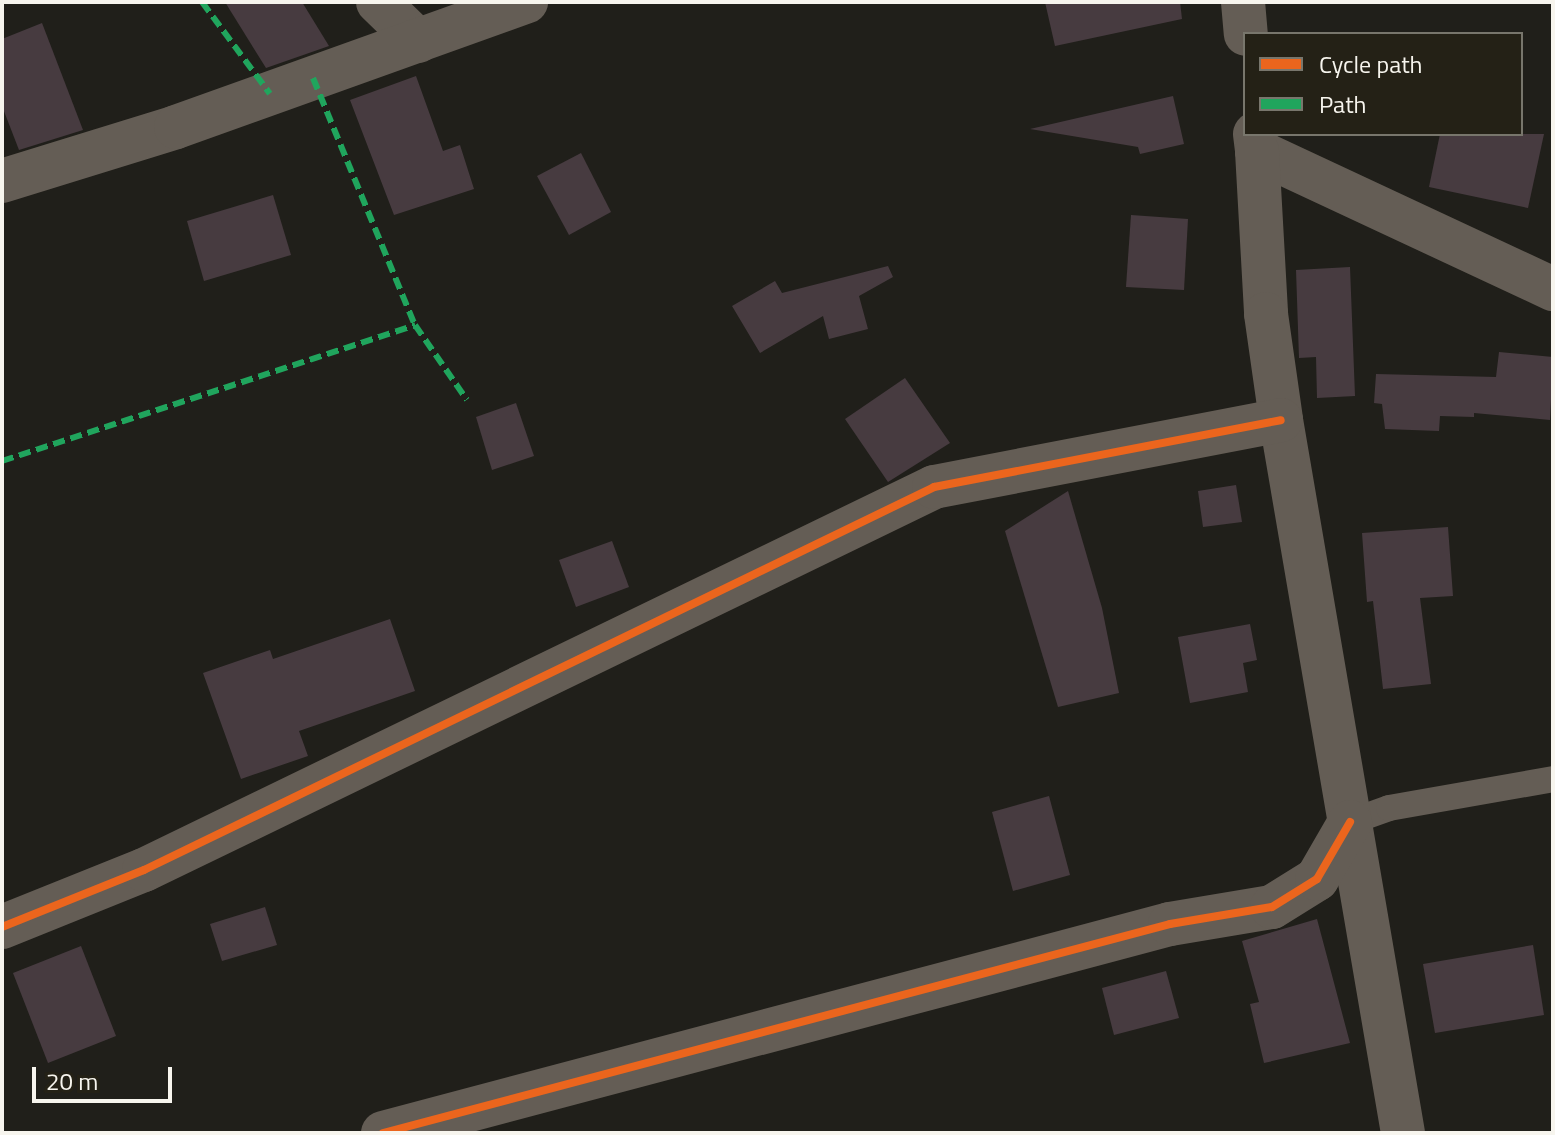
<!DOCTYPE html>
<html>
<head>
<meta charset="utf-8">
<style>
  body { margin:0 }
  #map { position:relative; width:1555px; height:1135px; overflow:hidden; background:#201f1a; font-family:"Titillium Web",sans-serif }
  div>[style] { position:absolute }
  .building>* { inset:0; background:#473b40 }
  .lane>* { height:26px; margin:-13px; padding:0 13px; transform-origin:13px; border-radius:13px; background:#645d55 }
  .street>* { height:44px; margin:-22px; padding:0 22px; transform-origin:22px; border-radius:22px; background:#645d55 }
  .quiet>* { height:6px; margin-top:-3px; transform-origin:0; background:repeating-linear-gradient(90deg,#20a55d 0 12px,transparent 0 18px) }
  .cycleway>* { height:8px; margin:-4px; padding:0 4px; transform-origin:4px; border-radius:4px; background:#eb651d }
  span { translate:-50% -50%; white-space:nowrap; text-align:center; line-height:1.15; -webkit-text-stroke:8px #242116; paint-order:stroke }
  .frame { position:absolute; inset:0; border:4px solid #f7f5ee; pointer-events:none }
  .legend { position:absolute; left:1243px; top:32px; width:280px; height:104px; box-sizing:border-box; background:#242116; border:2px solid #78766c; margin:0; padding:10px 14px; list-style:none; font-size:24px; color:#f7f5ee }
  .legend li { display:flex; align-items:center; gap:16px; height:40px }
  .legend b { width:40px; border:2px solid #78766c }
  .scale { position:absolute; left:32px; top:1067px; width:140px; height:36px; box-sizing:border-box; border:4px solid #f7f5ee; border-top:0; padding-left:10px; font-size:24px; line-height:28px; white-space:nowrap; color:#f7f5ee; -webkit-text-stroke:6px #242116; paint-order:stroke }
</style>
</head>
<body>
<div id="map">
  <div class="building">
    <div style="clip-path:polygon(225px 2px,302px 2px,329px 46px,266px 68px)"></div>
    <div style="clip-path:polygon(1045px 2px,1180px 2px,1182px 19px,1055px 46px)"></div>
    <div style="clip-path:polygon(42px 23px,83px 130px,19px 150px,2px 106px,2px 39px)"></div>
    <div style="clip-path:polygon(416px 76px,443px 151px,460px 145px,474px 189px,394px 215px,350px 100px)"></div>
    <div style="clip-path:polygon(1173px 96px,1184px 144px,1140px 154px,1138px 147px,1030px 129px)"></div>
    <div style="clip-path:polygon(1440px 134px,1544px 134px,1528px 208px,1429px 187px)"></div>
    <div style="clip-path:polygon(581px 153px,611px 212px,569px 235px,537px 176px)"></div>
    <div style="clip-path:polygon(273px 195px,291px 255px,204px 281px,187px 221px)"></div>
    <div style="clip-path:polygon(1131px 215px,1188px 219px,1184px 290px,1126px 287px)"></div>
    <div style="clip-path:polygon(888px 266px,893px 277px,859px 296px,868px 329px,829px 339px,823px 316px,760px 353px,732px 306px,775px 281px,782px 293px)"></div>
    <div style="clip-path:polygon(1350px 267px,1355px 396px,1317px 398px,1316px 357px,1299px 358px,1296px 270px)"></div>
    <div style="clip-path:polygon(1499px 352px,1553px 357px,1550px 420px,1474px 413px,1474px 417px,1440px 416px,1439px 431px,1385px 429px,1382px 404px,1374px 403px,1376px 374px,1496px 377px)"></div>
    <div style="clip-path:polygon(905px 378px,950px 443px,888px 482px,845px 419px)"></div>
    <div style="clip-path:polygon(516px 403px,534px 456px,492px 470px,476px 417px)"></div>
    <div style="clip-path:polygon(1236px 485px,1242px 522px,1203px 527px,1198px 491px)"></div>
    <div style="clip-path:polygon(1068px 491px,1102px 608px,1119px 693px,1058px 707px,1005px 531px)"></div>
    <div style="clip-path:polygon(1448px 527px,1453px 596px,1420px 598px,1431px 684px,1383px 689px,1373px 601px,1367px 602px,1362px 533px)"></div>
    <div style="clip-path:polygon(612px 541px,629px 587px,576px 607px,559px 560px)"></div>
    <div style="clip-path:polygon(390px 619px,415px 691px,299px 731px,308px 756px,241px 779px,203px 673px,270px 650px,273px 659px)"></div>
    <div style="clip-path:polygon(1250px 624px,1257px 660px,1243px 663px,1248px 692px,1190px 703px,1178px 637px)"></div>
    <div style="clip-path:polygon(1049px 796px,1070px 875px,1013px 891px,992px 812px)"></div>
    <div style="clip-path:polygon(265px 907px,277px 945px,222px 961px,210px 924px)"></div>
    <div style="clip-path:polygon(1317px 919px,1350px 1043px,1264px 1063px,1250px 1004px,1259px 1002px,1242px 941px)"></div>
    <div style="clip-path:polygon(1533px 945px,1544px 1015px,1435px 1033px,1423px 964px)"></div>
    <div style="clip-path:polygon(81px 946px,116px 1036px,48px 1063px,13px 973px)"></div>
    <div style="clip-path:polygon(1166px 971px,1179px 1018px,1114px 1035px,1102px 988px)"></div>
  </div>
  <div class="lane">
    <div style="left:1350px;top:822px;width:41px;rotate:-19.7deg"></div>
    <div style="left:1389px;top:808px;width:167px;rotate:-10deg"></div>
  </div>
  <div class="street">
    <div style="left:378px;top:2px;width:56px;rotate:44.3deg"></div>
    <div style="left:1243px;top:2px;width:32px;rotate:85deg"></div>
    <div style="left:1255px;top:134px;width:17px;rotate:83deg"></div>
    <div style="left:1257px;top:151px;width:327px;rotate:25deg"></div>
    <div style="left:1257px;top:151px;width:163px;rotate:86.8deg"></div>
    <div style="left:1266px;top:314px;width:107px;rotate:81.9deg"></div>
    <div style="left:1281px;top:420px;width:723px;rotate:80.29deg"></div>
    <div style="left:2px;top:181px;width:182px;rotate:-17.2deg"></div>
    <div style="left:176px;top:127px;width:372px;rotate:-19.7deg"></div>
    <div style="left:2px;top:927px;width:153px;rotate:-21.9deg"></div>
    <div style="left:144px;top:870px;width:878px;rotate:-25.86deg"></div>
    <div style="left:934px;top:487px;width:353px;rotate:-10.9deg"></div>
    <div style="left:383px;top:1133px;width:814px;rotate:-14.87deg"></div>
    <div style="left:1170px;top:924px;width:103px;rotate:-9.5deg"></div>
    <div style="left:1272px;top:907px;width:53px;rotate:-31.9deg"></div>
    <div style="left:1317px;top:879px;width:66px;rotate:-59.9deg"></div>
  </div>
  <div class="quiet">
    <div style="left:202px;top:2px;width:114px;rotate:53.5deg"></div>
    <div style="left:313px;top:78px;width:267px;rotate:67.6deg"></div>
    <div style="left:415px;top:325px;width:91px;rotate:55.3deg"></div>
    <div style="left:2px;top:461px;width:435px;rotate:-18.2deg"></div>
  </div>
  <div class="cycleway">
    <div style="left:2px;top:927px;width:153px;rotate:-21.9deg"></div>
    <div style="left:144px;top:870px;width:878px;rotate:-25.86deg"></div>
    <div style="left:934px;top:487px;width:353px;rotate:-10.9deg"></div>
    <div style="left:383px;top:1133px;width:814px;rotate:-14.87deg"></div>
    <div style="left:1170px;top:924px;width:103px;rotate:-9.5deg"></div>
    <div style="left:1272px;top:907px;width:53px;rotate:-31.9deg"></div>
    <div style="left:1317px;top:879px;width:66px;rotate:-59.9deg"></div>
  </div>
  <div class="frame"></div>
  <ul class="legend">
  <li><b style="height:10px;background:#eb651d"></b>Cycle path</li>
  <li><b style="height:10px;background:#20a55d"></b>Path</li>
  </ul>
  <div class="scale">20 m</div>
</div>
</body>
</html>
